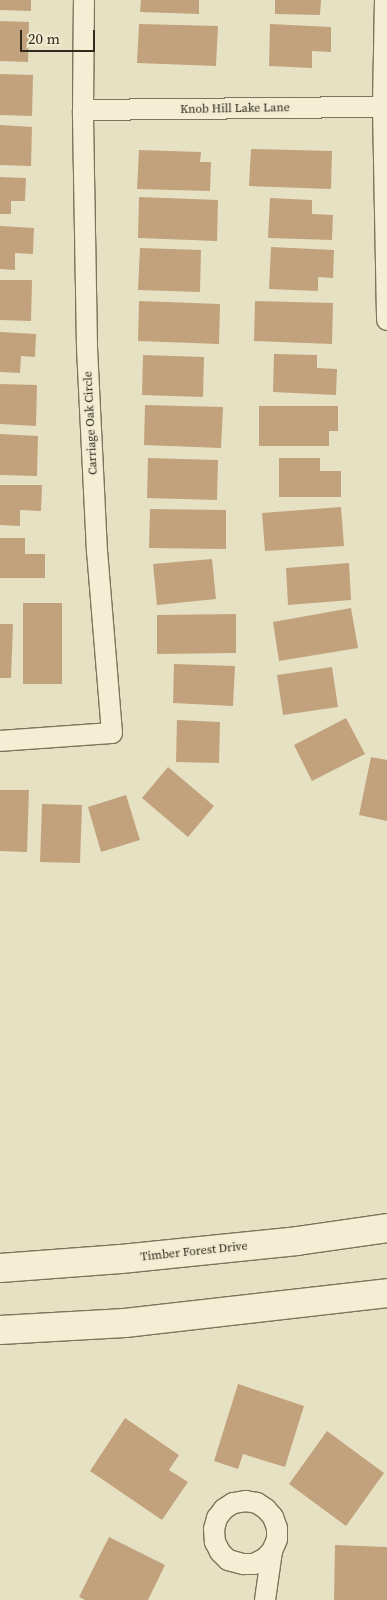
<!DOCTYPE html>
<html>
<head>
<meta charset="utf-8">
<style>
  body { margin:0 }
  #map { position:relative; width:387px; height:1600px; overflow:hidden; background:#e7e1c3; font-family:"Source Serif 4",serif }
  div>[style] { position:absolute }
  .building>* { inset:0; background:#c1a27d }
  .roads { filter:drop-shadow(1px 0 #7f735c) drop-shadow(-1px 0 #7f735c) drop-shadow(0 1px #7f735c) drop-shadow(0 -1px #7f735c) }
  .minor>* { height:20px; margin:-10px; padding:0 10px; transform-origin:10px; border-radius:10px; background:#f3eed4 }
  .secondary>* { height:28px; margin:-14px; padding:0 14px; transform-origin:14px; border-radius:14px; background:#f3eed4 }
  span { translate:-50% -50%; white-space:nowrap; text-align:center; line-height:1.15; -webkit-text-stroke:4px #f0ebd1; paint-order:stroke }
  .street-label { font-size:12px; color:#312a1e }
  .scale { position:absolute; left:20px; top:30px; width:75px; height:22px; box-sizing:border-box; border:2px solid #312a1e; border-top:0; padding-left:6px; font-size:15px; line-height:18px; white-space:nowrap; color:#312a1e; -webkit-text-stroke:4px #f0ebd1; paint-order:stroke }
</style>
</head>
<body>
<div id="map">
  <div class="building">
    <div style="clip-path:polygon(0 0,31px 0,31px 11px,0 10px)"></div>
    <div style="clip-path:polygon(141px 0,199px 0,199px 14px,140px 12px)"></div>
    <div style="clip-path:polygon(275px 0,321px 0,320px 15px,275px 14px)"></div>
    <div style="clip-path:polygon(0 21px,29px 22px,28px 62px,0 61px)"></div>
    <div style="clip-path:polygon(139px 24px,218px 26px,216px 66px,137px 63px)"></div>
    <div style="clip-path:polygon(270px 24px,331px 27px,331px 52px,312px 51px,312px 68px,269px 66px)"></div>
    <div style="clip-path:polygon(0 74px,33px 75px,32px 116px,0 115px)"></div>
    <div style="clip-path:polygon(0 125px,32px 127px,31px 166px,0 165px)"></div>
    <div style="clip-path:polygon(251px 149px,332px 151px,331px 189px,249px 186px)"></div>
    <div style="clip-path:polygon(139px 150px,201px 152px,200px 162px,211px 162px,210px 191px,137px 189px)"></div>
    <div style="clip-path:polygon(0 177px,26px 178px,25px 201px,11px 201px,11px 214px,0 214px)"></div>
    <div style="clip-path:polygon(139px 197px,218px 200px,217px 241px,138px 238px)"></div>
    <div style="clip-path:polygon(270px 198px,312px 200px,312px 214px,333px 215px,332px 240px,268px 238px)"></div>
    <div style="clip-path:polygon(0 226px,34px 228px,33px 254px,15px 253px,15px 270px,0 269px)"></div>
    <div style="clip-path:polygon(271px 247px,334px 250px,333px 278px,318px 277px,318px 291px,269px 289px)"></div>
    <div style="clip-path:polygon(140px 248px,201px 250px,200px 292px,138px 290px)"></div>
    <div style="clip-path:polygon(0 280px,32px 280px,31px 321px,0 320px)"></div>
    <div style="clip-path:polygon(139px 301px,220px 304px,219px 344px,138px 341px)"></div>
    <div style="clip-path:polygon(255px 301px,333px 303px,332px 344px,254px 341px)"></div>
    <div style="clip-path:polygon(0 332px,36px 334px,35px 357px,21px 356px,20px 373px,0 372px)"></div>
    <div style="clip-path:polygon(274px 354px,317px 355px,317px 368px,337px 369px,336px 395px,273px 392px)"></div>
    <div style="clip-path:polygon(143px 355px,204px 357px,203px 397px,142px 395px)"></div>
    <div style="clip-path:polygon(0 384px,37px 385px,36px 426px,0 424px)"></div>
    <div style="clip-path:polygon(145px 405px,223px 407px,221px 448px,144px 445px)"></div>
    <div style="clip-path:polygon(259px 406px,338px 406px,338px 431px,329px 431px,329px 446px,259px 446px)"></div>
    <div style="clip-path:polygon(0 434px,38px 436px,37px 476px,0 475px)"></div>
    <div style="clip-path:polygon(148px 458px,218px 460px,217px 500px,147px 498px)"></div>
    <div style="clip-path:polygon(279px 458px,320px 458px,320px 471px,341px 471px,341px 497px,279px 497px)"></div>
    <div style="clip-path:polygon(0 485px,42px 485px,41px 511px,20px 510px,20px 526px,0 525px)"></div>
    <div style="clip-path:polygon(341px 507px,344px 546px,265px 551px,262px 513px)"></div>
    <div style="clip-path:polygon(150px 509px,226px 510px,226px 549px,149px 548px)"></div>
    <div style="clip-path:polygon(0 538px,25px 538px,25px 554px,45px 554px,45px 578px,0 578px)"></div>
    <div style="clip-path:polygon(212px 559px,216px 599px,157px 605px,153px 564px)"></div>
    <div style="clip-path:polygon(349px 563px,351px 600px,288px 605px,286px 568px)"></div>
    <div style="clip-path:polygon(23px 603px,62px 603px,62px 684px,23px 684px)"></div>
    <div style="clip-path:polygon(351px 608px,358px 648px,279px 661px,273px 622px)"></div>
    <div style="clip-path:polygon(236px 614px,236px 653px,157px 654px,157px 615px)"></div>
    <div style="clip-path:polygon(0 624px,13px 624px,11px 678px,0 678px)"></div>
    <div style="clip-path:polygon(174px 664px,235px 666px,233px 706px,173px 703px)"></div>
    <div style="clip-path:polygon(332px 667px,338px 707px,283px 715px,277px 675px)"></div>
    <div style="clip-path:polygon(346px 718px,365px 754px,312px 781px,294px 745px)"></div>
    <div style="clip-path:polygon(177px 720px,220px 722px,219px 763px,176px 762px)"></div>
    <div style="clip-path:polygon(371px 757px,387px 760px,387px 821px,359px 815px)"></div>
    <div style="clip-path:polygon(168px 767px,214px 806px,188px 837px,142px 798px)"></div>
    <div style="clip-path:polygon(0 790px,29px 790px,27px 852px,0 851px)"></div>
    <div style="clip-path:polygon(126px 795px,140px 840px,101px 852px,88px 807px)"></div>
    <div style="clip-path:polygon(42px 804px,82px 805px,80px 863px,40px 862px)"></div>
    <div style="clip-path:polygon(238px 1384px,304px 1406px,285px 1467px,243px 1454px,238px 1469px,214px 1461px)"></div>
    <div style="clip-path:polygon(125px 1418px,179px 1455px,169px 1470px,188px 1482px,162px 1520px,90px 1471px)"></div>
    <div style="clip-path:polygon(327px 1431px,384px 1473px,346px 1526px,289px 1484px)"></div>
    <div style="clip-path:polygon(109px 1537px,165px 1565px,148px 1600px,85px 1600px,79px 1597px)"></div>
    <div style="clip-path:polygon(335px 1545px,387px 1547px,387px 1600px,334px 1600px)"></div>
  </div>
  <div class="roads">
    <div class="minor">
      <div style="left:385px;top:0;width:107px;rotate:91.1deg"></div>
      <div style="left:383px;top:107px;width:213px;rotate:88.9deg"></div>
      <div style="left:83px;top:110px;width:304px;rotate:-0.6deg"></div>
      <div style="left:0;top:741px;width:112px;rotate:-4.1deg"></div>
      <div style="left:112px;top:733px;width:182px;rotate:-94.7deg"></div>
      <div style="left:97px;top:552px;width:206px;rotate:-92.8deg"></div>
      <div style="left:87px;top:346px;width:236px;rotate:-91deg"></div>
      <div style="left:83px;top:110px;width:110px;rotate:-89.5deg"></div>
      <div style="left:265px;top:1600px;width:49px;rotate:-81.9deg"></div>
      <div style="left:272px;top:1551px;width:13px;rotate:-67deg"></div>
      <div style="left:277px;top:1539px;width:11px;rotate:-90deg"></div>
      <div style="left:277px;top:1528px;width:12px;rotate:-110deg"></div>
      <div style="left:273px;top:1517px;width:11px;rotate:-131deg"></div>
      <div style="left:266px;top:1509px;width:11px;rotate:-146deg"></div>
      <div style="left:257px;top:1503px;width:11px;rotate:-170deg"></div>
      <div style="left:246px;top:1501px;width:13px;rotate:171deg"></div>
      <div style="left:233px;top:1503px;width:11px;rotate:146deg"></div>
      <div style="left:224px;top:1509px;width:11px;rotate:128deg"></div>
      <div style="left:217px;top:1518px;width:11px;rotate:105deg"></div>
      <div style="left:214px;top:1529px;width:13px;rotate:86deg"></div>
      <div style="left:215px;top:1542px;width:11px;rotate:63deg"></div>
      <div style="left:220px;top:1552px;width:11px;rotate:45deg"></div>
      <div style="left:228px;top:1560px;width:16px;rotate:15deg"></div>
      <div style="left:243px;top:1564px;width:11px"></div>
      <div style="left:254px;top:1564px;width:11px;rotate:-27deg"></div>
      <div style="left:264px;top:1559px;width:11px;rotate:-45deg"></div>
    </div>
    <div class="secondary">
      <div style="left:0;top:1268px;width:121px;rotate:-4.3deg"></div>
      <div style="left:121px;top:1259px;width:177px;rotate:-5.8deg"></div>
      <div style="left:297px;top:1241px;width:91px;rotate:-8.2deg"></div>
      <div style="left:0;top:1330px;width:125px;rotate:-3.2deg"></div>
      <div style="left:125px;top:1323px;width:264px;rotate:-6.5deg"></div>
    </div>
  </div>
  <div class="street-label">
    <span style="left:235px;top:109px;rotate:-1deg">Knob Hill Lake Lane</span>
    <span style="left:91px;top:423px;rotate:-93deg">Carriage Oak Circle</span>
    <span style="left:194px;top:1252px;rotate:-6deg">Timber Forest Drive</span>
  </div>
  <div class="scale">20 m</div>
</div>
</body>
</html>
